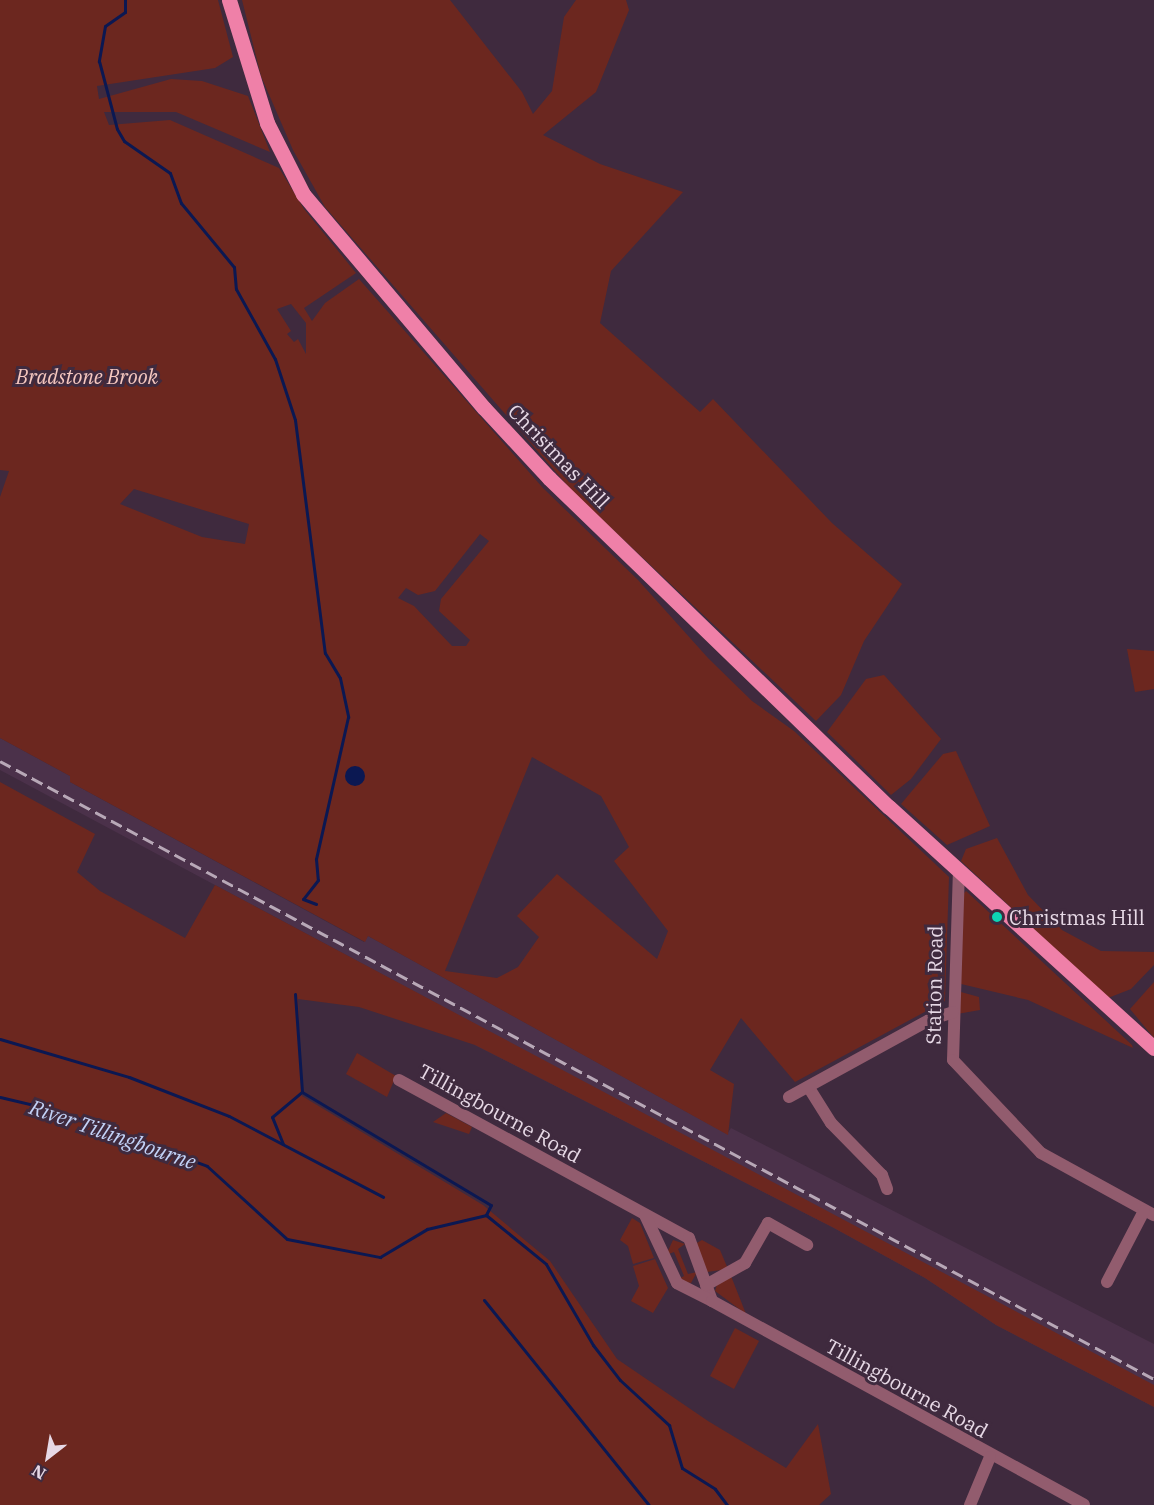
<!DOCTYPE html>
<html>
<head>
<meta charset="utf-8">
<style>
  body { margin:0 }
  #map { position:relative; width:1154px; height:1505px; overflow:hidden; background:#3f2a3e; font-family:"IBM Plex Serif",serif }
  div>[style] { position:absolute }
  .built>* { inset:0; background:#4b314a }
  .green>* { inset:0; background:#6c271f }
  .water>* { inset:0; background:#0b1852 }
  .round { border-radius:50% }
  .stream>* { height:3px; margin:-1.5px; padding:0 1.5px; transform-origin:1.5px; border-radius:1.5px; background:#0b1852 }
  .street>* { height:12px; margin:-6px; padding:0 6px; transform-origin:6px; border-radius:6px; background:#925c6e }
  .primary>* { height:15px; margin:-7.5px; padding:0 7.5px; transform-origin:7.5px; border-radius:7.5px; background:#ef80a8 }
  .rail>* { height:3px; margin-top:-1.5px; transform-origin:0; background:repeating-linear-gradient(90deg,#b8a8b7 0 12px,transparent 0 18px) }
  .dots>* { width:16px; height:16px; translate:-50% -50%; box-sizing:border-box; border:3px solid #3f2a3e; border-radius:50% }
  span { translate:-50% -50%; white-space:nowrap; text-align:center; line-height:1.15; -webkit-text-stroke:6px #3f2a3e; paint-order:stroke }
  .park-label { font-size:20px; color:#f6c8c0; font-style:italic }
  .street-label { font-size:20px; color:#e7d9e6 }
  .poi-label { font-size:20px; color:#e7d9e6 }
  .left { translate:0 -50%; text-align:left }
  .water-label { font-size:21px; color:#c3d2f7; font-style:italic }
  .north { position:absolute; left:18px; top:1427px; width:60px; height:60px; -webkit-text-stroke:4px #3f2a3e; paint-order:stroke; rotate:211deg; font-size:16px; font-weight:700; line-height:24px; text-align:center; color:#e7d9e6 }
  .north::after { content:''; display:block; margin:auto; width:21px; height:27px; background:#e7d9e6; clip-path:polygon(50% 0,100% 100%,50% 72%,0 100%) }
</style>
</head>
<body>
<div id="map">
  <div class="built">
    <div style="clip-path:polygon(0 738px,70px 776px,70px 782px,364px 942px,368px 936px,727px 1134px,731px 1128px,1154px 1344px,1154px 1407px,996px 1325px,925px 1278px,834px 1228px,475px 1045px,473px 1023px,0 770px)"></div>
  </div>
  <div class="green">
    <div style="clip-path:polygon(evenodd,0 0,218px 0,233px 57px,215px 68px,97px 86px,99px 99px,171px 79px,202px 81px,248px 96px,270px 152px,176px 112px,104px 112px,109px 125px,170px 120px,279px 168px,304px 209px,356px 273px,304px 308px,312px 321px,325px 303px,359px 279px,543px 488px,638px 580px,708px 658px,752px 701px,794px 731px,949px 877px,945px 1001px,795px 1082px,741px 1018px,710px 1070px,734px 1084px,728px 1135px,368px 936px,365px 942px,70px 782px,70px 776px,0 738px,0 497px,9px 471px,0 470px,0 0,291px 304px,306px 323px,306px 354px,298px 339px,294px 342px,287px 334px,291px 331px,277px 309px,291px 304px,0 0,134px 489px,249px 524px,245px 544px,202px 537px,120px 504px,134px 489px,0 0,480px 534px,489px 541px,441px 599px,439px 611px,470px 640px,466px 646px,452px 646px,414px 606px,398px 598px,406px 588px,418px 595px,435px 591px,480px 534px,0 0,532px 757px,601px 796px,629px 847px,614px 861px,668px 931px,657px 959px,557px 874px,517px 916px,539px 937px,518px 967px,497px 978px,445px 971px,532px 757px)"></div>
    <div style="clip-path:polygon(242px 0,450px 0,522px 92px,533px 114px,552px 91px,564px 17px,576px 0,626px 0,629px 10px,596px 92px,543px 135px,600px 164px,683px 192px,611px 271px,600px 323px,700px 412px,713px 399px,832px 523px,902px 584px,864px 641px,841px 695px,816px 721px,574px 493px,325px 207px,293px 150px,261px 76px)"></div>
    <div style="clip-path:polygon(1127px 649px,1154px 651px,1154px 689px,1135px 692px)"></div>
    <div style="clip-path:polygon(884px 675px,941px 739px,911px 779px,891px 795px,827px 732px,866px 679px)"></div>
    <div style="clip-path:polygon(956px 751px,990px 826px,947px 845px,901px 804px,943px 754px)"></div>
    <div style="clip-path:polygon(0 782px,95px 834px,77px 872px,100px 891px,185px 938px,215px 885px,1154px 1385px,1154px 1407px,996px 1325px,925px 1278px,834px 1228px,475px 1045px,359px 1007px,298px 999px,302px 1096px,483px 1205px,550px 1261px,617px 1359px,708px 1421px,786px 1468px,818px 1424px,831px 1494px,819px 1505px,0 1505px)"></div>
    <div style="clip-path:polygon(997px 838px,1028px 895px,1062px 930px,1101px 951px,1154px 952px,1154px 965px,1131px 989px,1108px 998px,961px 861px,966px 849px)"></div>
    <div style="clip-path:polygon(966px 891px,1132px 1045px,1133px 1048px,1028px 1000px,961px 984px,960px 897px)"></div>
    <div style="clip-path:polygon(1154px 982px,1154px 1038px,1130px 1009px)"></div>
    <div style="clip-path:polygon(961px 992px,979px 997px,980px 1010px,957px 1014px)"></div>
    <div style="clip-path:polygon(357px 1053px,396px 1076px,387px 1097px,346px 1074px)"></div>
    <div style="clip-path:polygon(446px 1113px,472px 1127px,469px 1134px,433px 1122px)"></div>
    <div style="clip-path:polygon(632px 1218px,640px 1223px,654px 1258px,633px 1264px,628px 1246px,620px 1240px)"></div>
    <div style="clip-path:polygon(673px 1240px,685px 1244px,678px 1249px,688px 1274px,697px 1272px,691px 1283px,677px 1280px,684px 1276px,674px 1252px,666px 1255px)"></div>
    <div style="clip-path:polygon(702px 1240px,720px 1250px,728px 1269px,707px 1272px,695px 1244px)"></div>
    <div style="clip-path:polygon(655px 1259px,668px 1288px,653px 1313px,631px 1301px,639px 1286px,633px 1266px)"></div>
    <div style="clip-path:polygon(731px 1276px,746px 1314px,715px 1291px,718px 1281px)"></div>
    <div style="clip-path:polygon(735px 1328px,759px 1341px,734px 1389px,710px 1376px)"></div>
  </div>
  <div class="water">
    <div class="round" style="left:345px;top:766px;width:20px;height:20px"></div>
  </div>
  <div class="stream">
    <div style="left:125px;top:0;width:12px;rotate:90deg"></div>
    <div style="left:125px;top:12px;width:24px;rotate:145deg"></div>
    <div style="left:105px;top:26px;width:36px;rotate:100deg"></div>
    <div style="left:99px;top:61px;width:70px;rotate:75.2deg"></div>
    <div style="left:117px;top:129px;width:14px;rotate:60deg"></div>
    <div style="left:124px;top:141px;width:56px;rotate:34.8deg"></div>
    <div style="left:170px;top:173px;width:32px;rotate:70deg"></div>
    <div style="left:181px;top:203px;width:83px;rotate:50.4deg"></div>
    <div style="left:234px;top:267px;width:22px;rotate:85deg"></div>
    <div style="left:236px;top:289px;width:80px;rotate:60.9deg"></div>
    <div style="left:275px;top:359px;width:64px;rotate:71.8deg"></div>
    <div style="left:295px;top:420px;width:235px;rotate:82.7deg"></div>
    <div style="left:325px;top:653px;width:29px;rotate:59deg"></div>
    <div style="left:340px;top:678px;width:40px;rotate:78deg"></div>
    <div style="left:348px;top:717px;width:146px;rotate:102.7deg"></div>
    <div style="left:316px;top:859px;width:21px;rotate:85deg"></div>
    <div style="left:318px;top:880px;width:24px;rotate:128deg"></div>
    <div style="left:303px;top:899px;width:14px;rotate:21deg"></div>
    <div style="left:295px;top:994px;width:98px;rotate:85.9deg"></div>
    <div style="left:302px;top:1092px;width:220px;rotate:30.9deg"></div>
    <div style="left:491px;top:1205px;width:11px;rotate:117deg"></div>
    <div style="left:0;top:1039px;width:134px;rotate:16.4deg"></div>
    <div style="left:129px;top:1077px;width:107px;rotate:21.3deg"></div>
    <div style="left:229px;top:1116px;width:174px;rotate:27.7deg"></div>
    <div style="left:0;top:1097px;width:57px;rotate:13.3deg"></div>
    <div style="left:55px;top:1110px;width:162px;rotate:20.2deg"></div>
    <div style="left:207px;top:1166px;width:108px;rotate:42.4deg"></div>
    <div style="left:287px;top:1239px;width:95px;rotate:11deg"></div>
    <div style="left:380px;top:1257px;width:55px;rotate:-30.8deg"></div>
    <div style="left:427px;top:1229px;width:61px;rotate:-13.3deg"></div>
    <div style="left:283px;top:1144px;width:29px;rotate:-112deg"></div>
    <div style="left:272px;top:1117px;width:39px;rotate:-40deg"></div>
    <div style="left:486px;top:1215px;width:77px;rotate:39.2deg"></div>
    <div style="left:546px;top:1264px;width:94px;rotate:59.9deg"></div>
    <div style="left:593px;top:1345px;width:44px;rotate:52.4deg"></div>
    <div style="left:620px;top:1380px;width:67px;rotate:42.6deg"></div>
    <div style="left:669px;top:1425px;width:45px;rotate:73.2deg"></div>
    <div style="left:682px;top:1468px;width:39px;rotate:32deg"></div>
    <div style="left:715px;top:1489px;width:20px;rotate:53deg"></div>
    <div style="left:484px;top:1300px;width:263px;rotate:51.2deg"></div>
  </div>
  <div class="street">
    <div style="left:959px;top:869px;width:191px;rotate:91.8deg"></div>
    <div style="left:953px;top:1060px;width:128px;rotate:46.6deg"></div>
    <div style="left:1041px;top:1153px;width:129px;rotate:28.8deg"></div>
    <div style="left:399px;top:1080px;width:330px;rotate:28.6deg"></div>
    <div style="left:689px;top:1238px;width:67px;rotate:69.9deg"></div>
    <div style="left:712px;top:1301px;width:39px;rotate:-153deg"></div>
    <div style="left:677px;top:1283px;width:75px;rotate:-115.2deg"></div>
    <div style="left:809px;top:1088px;width:41px;rotate:57.8deg"></div>
    <div style="left:831px;top:1123px;width:73px;rotate:45.6deg"></div>
    <div style="left:882px;top:1175px;width:15px;rotate:70deg"></div>
    <div style="left:789px;top:1097px;width:160px;rotate:-28.8deg"></div>
    <div style="left:929px;top:1020px;width:25px;rotate:-18deg"></div>
    <div style="left:1107px;top:1282px;width:80px;rotate:-62.5deg"></div>
    <div style="left:706px;top:1285px;width:45px;rotate:-29.4deg"></div>
    <div style="left:745px;top:1263px;width:46px;rotate:-60.1deg"></div>
    <div style="left:768px;top:1223px;width:45px;rotate:29.4deg"></div>
    <div style="left:712px;top:1301px;width:424px;rotate:28.7deg"></div>
    <div style="left:970px;top:1505px;width:52px;rotate:-67.4deg"></div>
  </div>
  <div class="primary">
    <div style="left:229px;top:0;width:129px;rotate:72.8deg"></div>
    <div style="left:267px;top:123px;width:80px;rotate:63.1deg"></div>
    <div style="left:303px;top:194px;width:280px;rotate:49.8deg"></div>
    <div style="left:484px;top:408px;width:96px;rotate:47.1deg"></div>
    <div style="left:549px;top:478px;width:473px;rotate:44.1deg"></div>
    <div style="left:889px;top:807px;width:358px;rotate:42.3deg"></div>
  </div>
  <div class="rail">
    <div style="left:0;top:761px;width:1309px;rotate:28.17deg"></div>
  </div>
  <div class="dots">
    <div style="left:997px;top:917px;background:#0dd5b5"></div>
  </div>
  <div class="park-label">
    <span style="left:87px;top:376px">Bradstone Brook</span>
  </div>
  <div class="street-label">
    <span style="left:559px;top:456px;rotate:46deg">Christmas Hill</span>
    <span style="left:934px;top:985px;rotate:-89deg">Station Road</span>
    <span style="left:500px;top:1113px;rotate:29deg">Tillingbourne Road</span>
    <span style="left:907px;top:1388px;rotate:29deg">Tillingbourne Road</span>
  </div>
  <div class="poi-label">
    <span class="left" style="left:1009px;top:917px">Christmas Hill</span>
  </div>
  <div class="water-label">
    <span style="left:113px;top:1134px;rotate:19deg">River Tillingbourne</span>
  </div>
  <div class="north">N</div>
</div>
</body>
</html>
